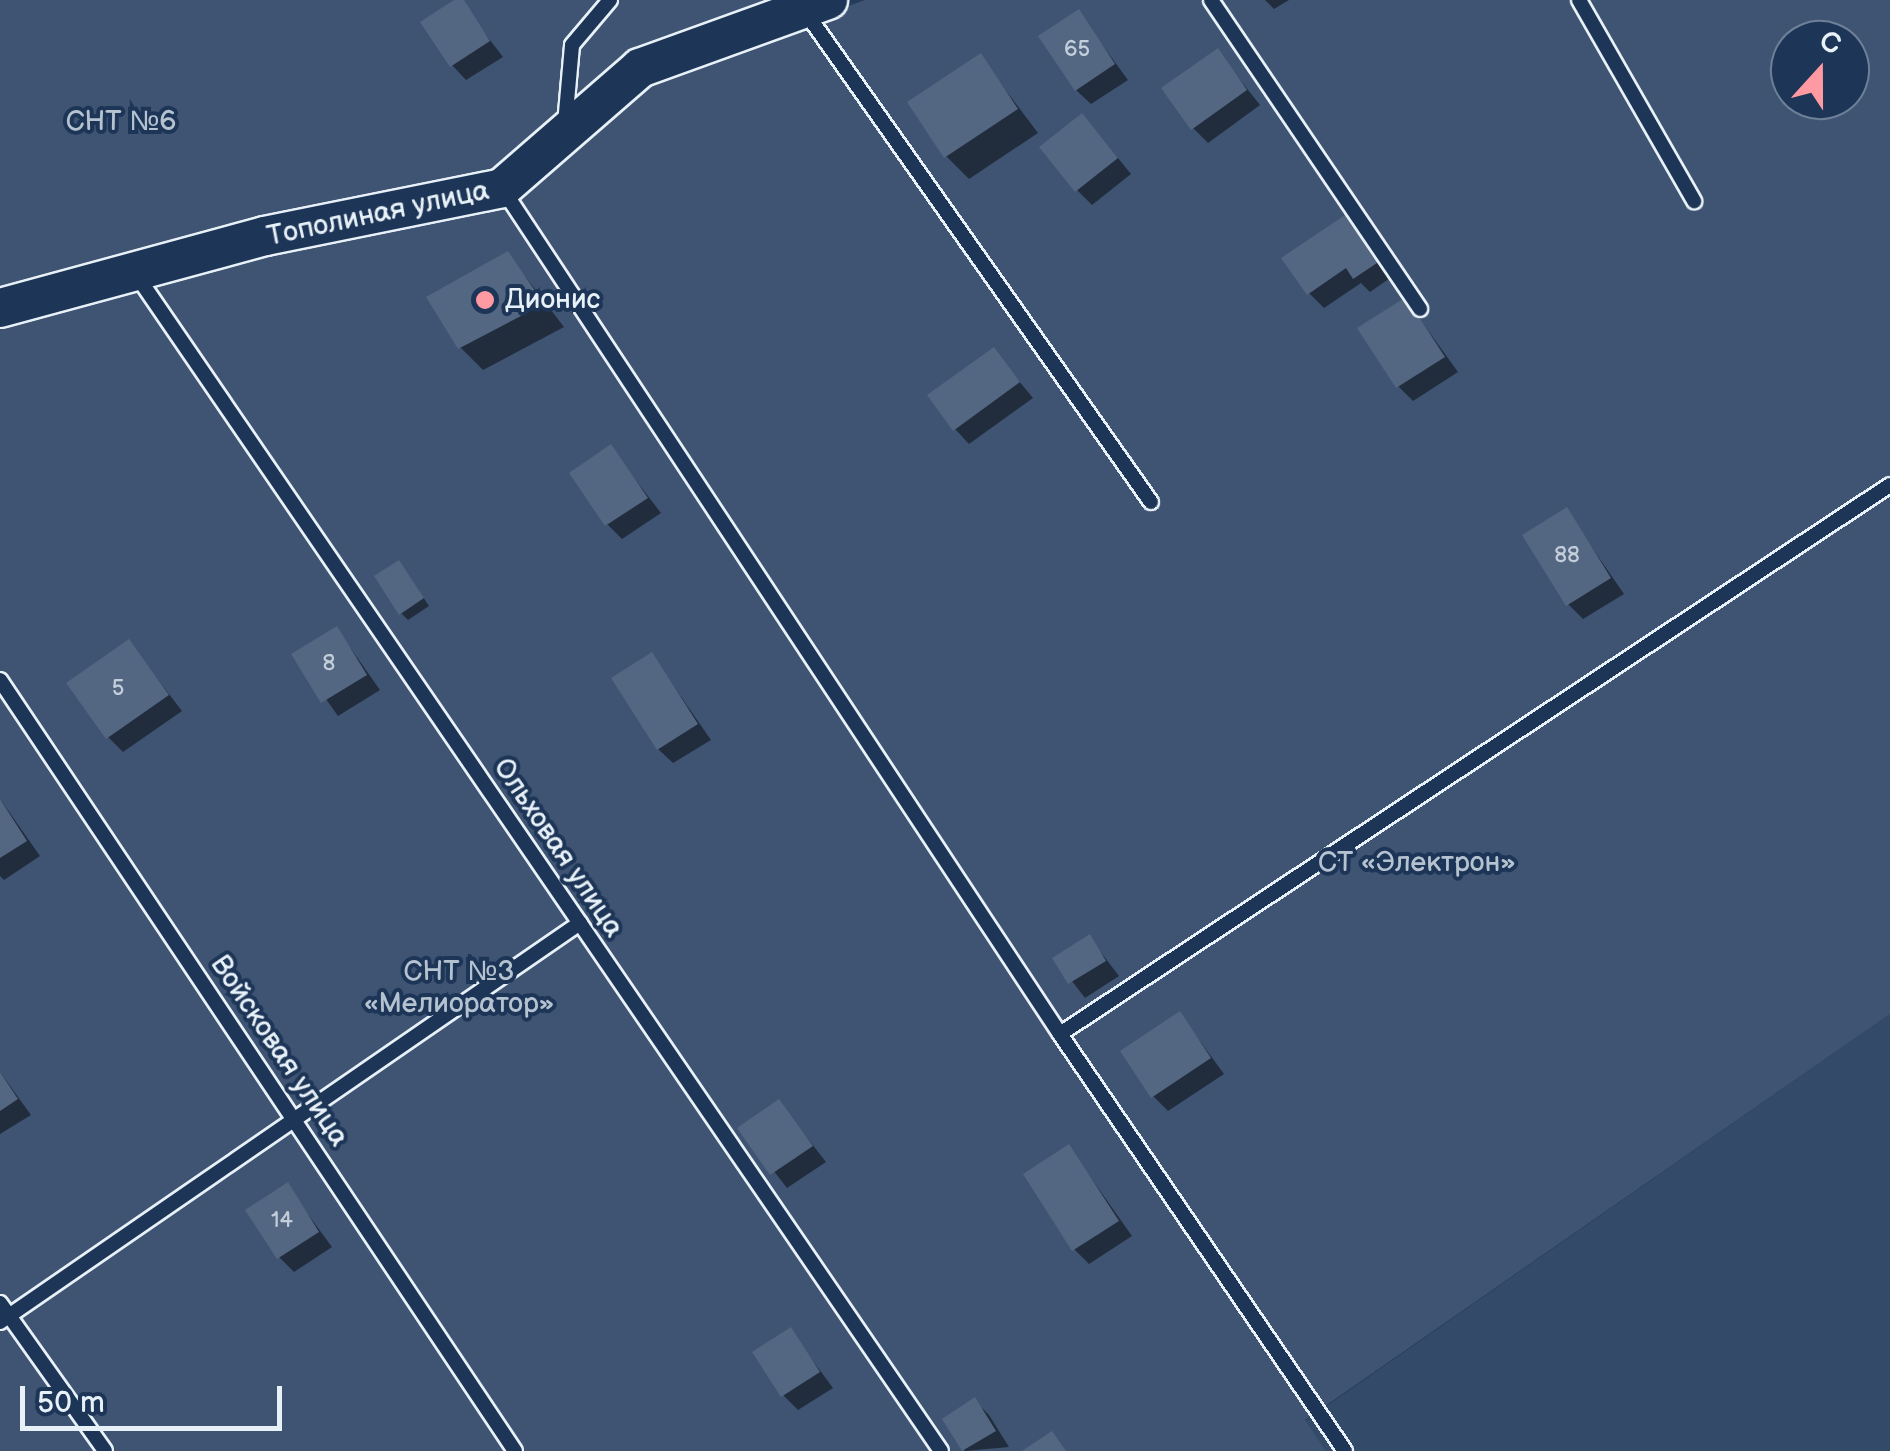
<!DOCTYPE html>
<html>
<head>
<meta charset="utf-8">
<style>
  body { margin:0 }
  #map { position:relative; width:1890px; height:1451px; overflow:hidden; background:#253d5d; font-family:"Balsamiq Sans",sans-serif }
  div>[style] { position:absolute }
  .built>* { inset:0; background:#334a68 }
  .green>* { inset:0; background:#3e5472 }
  .shadow>* { inset:0; background:#0007 }
  .building>* { inset:0; background:#536782 }
  .roads { filter:drop-shadow(2px 0 #e8f1f8) drop-shadow(-2px 0 #e8f1f8) drop-shadow(0 2px #e8f1f8) drop-shadow(0 -2px #e8f1f8) }
  .lane>* { height:14px; margin:-7px; padding:0 7px; transform-origin:7px; border-radius:7px; background:#1d3557 }
  .secondary>* { height:38px; margin:-19px; padding:0 19px; transform-origin:19px; border-radius:19px; background:#1d3557 }
  .dots>* { width:28px; height:28px; translate:-50% -50%; box-sizing:border-box; border:5px solid #1d3557; border-radius:50% }
  span { translate:-50% -50%; white-space:nowrap; text-align:center; line-height:1.15; -webkit-text-stroke:8px #1d3557; paint-order:stroke }
  .number-label { font-size:22px; color:#c3ceda }
  .number-label span { -webkit-text-stroke-width:0 }
  .park-label { font-size:28px; color:#b5c2d0 }
  .street-label { font-size:28px; color:#e8f1f8 }
  .poi-label { font-size:28px; color:#e8f1f8 }
  .left { translate:0 -50%; text-align:left }
  .north { position:absolute; left:1770px; top:20px; width:100px; height:100px; box-sizing:border-box; background:#1d3557; border:2px solid #6e8097; border-radius:50%; rotate:21deg; font-size:28px; font-weight:700; line-height:40px; text-align:center; color:#e8f1f8 }
  .north::after { content:''; display:block; margin:auto; width:35px; height:45px; background:#ff9aa2; clip-path:polygon(50% 0,100% 100%,50% 72%,0 100%) }
  .scale { position:absolute; left:20px; top:1386px; width:262px; height:45px; box-sizing:border-box; border:5px solid #e8f1f8; border-top:0; padding-left:12px; font-size:30px; line-height:35px; white-space:nowrap; color:#e8f1f8; -webkit-text-stroke:8px #1d3557; paint-order:stroke }
</style>
</head>
<body>
<div id="map">
  <div class="built">
    <div style="clip-path:polygon(1890px 1014px,1890px 1451px,1326px 1451px,1305px 1421px)"></div>
  </div>
  <div class="green">
    <div style="clip-path:polygon(evenodd,0 0,850px 0,710px 56px,865px 0,1890px 0,1890px 1014px,1305px 1420px,1326px 1451px,0 1451px,0 0,1790px 40px,1850px 40px,1850px 100px,1790px 100px,1790px 40px)"></div>
  </div>
  <div class="shadow">
    <div style="clip-path:polygon(459px 0,503px 57px,466px 80px,452px 65px)"></div>
    <div style="clip-path:polygon(1265px 0,1289px 0,1274px 9px)"></div>
    <div style="clip-path:polygon(1078px 12px,1128px 80px,1091px 104px,1076px 90px)"></div>
    <div style="clip-path:polygon(1217px 51px,1260px 105px,1208px 143px,1193px 128px)"></div>
    <div style="clip-path:polygon(980px 56px,1038px 133px,969px 179px,946px 156px)"></div>
    <div style="clip-path:polygon(1096px 131px,1131px 174px,1092px 205px,1077px 190px)"></div>
    <div style="clip-path:polygon(1348px 217px,1393px 276px,1370px 292px,1361px 283px,1324px 308px,1309px 293px)"></div>
    <div style="clip-path:polygon(508px 254px,564px 327px,483px 370px,460px 347px)"></div>
    <div style="clip-path:polygon(1406px 300px,1458px 372px,1413px 401px,1398px 386px)"></div>
    <div style="clip-path:polygon(993px 350px,1033px 398px,969px 444px,955px 429px)"></div>
    <div style="clip-path:polygon(611px 448px,661px 513px,622px 539px,607px 524px)"></div>
    <div style="clip-path:polygon(1566px 510px,1624px 594px,1583px 619px,1568px 604px)"></div>
    <div style="clip-path:polygon(405px 570px,429px 606px,408px 620px,401px 613px)"></div>
    <div style="clip-path:polygon(337px 629px,380px 690px,338px 716px,295px 655px)"></div>
    <div style="clip-path:polygon(129px 642px,182px 711px,123px 752px,108px 737px)"></div>
    <div style="clip-path:polygon(652px 655px,711px 740px,673px 763px,658px 749px)"></div>
    <div style="clip-path:polygon(0 799px,40px 856px,4px 880px,0 876px)"></div>
    <div style="clip-path:polygon(1089px 937px,1119px 976px,1085px 998px,1055px 959px)"></div>
    <div style="clip-path:polygon(1180px 1014px,1224px 1074px,1168px 1111px,1153px 1096px)"></div>
    <div style="clip-path:polygon(0 1072px,31px 1115px,0 1134px)"></div>
    <div style="clip-path:polygon(779px 1102px,826px 1162px,787px 1188px,741px 1129px)"></div>
    <div style="clip-path:polygon(1069px 1147px,1132px 1236px,1089px 1264px,1074px 1249px)"></div>
    <div style="clip-path:polygon(287px 1186px,332px 1247px,294px 1272px,279px 1257px)"></div>
    <div style="clip-path:polygon(790px 1330px,833px 1388px,798px 1410px,783px 1395px)"></div>
    <div style="clip-path:polygon(974px 1400px,989px 1415px,1009px 1447px,965px 1451px,945px 1419px)"></div>
  </div>
  <div class="building">
    <div style="clip-path:polygon(454px 0,464px 0,490px 41px,450px 67px,420px 22px)"></div>
    <div style="clip-path:polygon(1079px 9px,1115px 64px,1075px 91px,1038px 36px)"></div>
    <div style="clip-path:polygon(1218px 48px,1247px 90px,1191px 130px,1161px 88px)"></div>
    <div style="clip-path:polygon(981px 53px,1018px 109px,944px 158px,907px 102px)"></div>
    <div style="clip-path:polygon(1082px 113px,1118px 158px,1075px 192px,1039px 147px)"></div>
    <div style="clip-path:polygon(1348px 213px,1380px 261px,1353px 279px,1346px 268px,1307px 295px,1281px 258px)"></div>
    <div style="clip-path:polygon(508px 251px,544px 304px,458px 349px,426px 297px)"></div>
    <div style="clip-path:polygon(1406px 297px,1445px 357px,1396px 388px,1357px 328px)"></div>
    <div style="clip-path:polygon(994px 347px,1020px 382px,953px 431px,927px 395px)"></div>
    <div style="clip-path:polygon(611px 444px,648px 498px,605px 526px,569px 473px)"></div>
    <div style="clip-path:polygon(1567px 507px,1611px 578px,1566px 606px,1522px 535px)"></div>
    <div style="clip-path:polygon(399px 560px,424px 598px,399px 615px,374px 576px)"></div>
    <div style="clip-path:polygon(337px 626px,367px 675px,321px 703px,291px 654px)"></div>
    <div style="clip-path:polygon(129px 639px,169px 695px,106px 739px,66px 683px)"></div>
    <div style="clip-path:polygon(652px 652px,698px 724px,657px 750px,611px 678px)"></div>
    <div style="clip-path:polygon(0 799px,27px 841px,0 858px)"></div>
    <div style="clip-path:polygon(1090px 934px,1106px 961px,1068px 984px,1052px 958px)"></div>
    <div style="clip-path:polygon(1180px 1011px,1211px 1058px,1151px 1098px,1120px 1051px)"></div>
    <div style="clip-path:polygon(0 1072px,18px 1099px,0 1111px)"></div>
    <div style="clip-path:polygon(779px 1099px,813px 1146px,770px 1175px,737px 1128px)"></div>
    <div style="clip-path:polygon(1069px 1144px,1119px 1221px,1072px 1251px,1023px 1174px)"></div>
    <div style="clip-path:polygon(288px 1182px,319px 1232px,277px 1259px,245px 1210px)"></div>
    <div style="clip-path:polygon(791px 1327px,820px 1372px,781px 1397px,752px 1352px)"></div>
    <div style="clip-path:polygon(975px 1397px,996px 1431px,962px 1451px,942px 1419px)"></div>
    <div style="clip-path:polygon(1052px 1431px,1066px 1451px,1022px 1451px)"></div>
  </div>
  <div class="roads">
    <div class="lane">
      <div style="left:1211px;top:0;width:373px;rotate:55.9deg"></div>
      <div style="left:1579px;top:0;width:232px;rotate:60.2deg"></div>
      <div style="left:804px;top:10px;width:602px;rotate:54.81deg"></div>
      <div style="left:565px;top:124px;width:79px;rotate:-84.9deg"></div>
      <div style="left:572px;top:45px;width:59px;rotate:-49.8deg"></div>
      <div style="left:502px;top:188px;width:1013px;rotate:56.59deg"></div>
      <div style="left:1060px;top:1034px;width:505px;rotate:55.65deg"></div>
      <div style="left:135px;top:273px;width:1427px;rotate:55.62deg"></div>
      <div style="left:0;top:680px;width:927px;rotate:56.26deg"></div>
      <div style="left:1060px;top:1034px;width:995px;rotate:-33.48deg"></div>
      <div style="left:0;top:1303px;width:181px;rotate:54.6deg"></div>
      <div style="left:0;top:1322px;width:704px;rotate:-34.53deg"></div>
    </div>
    <div class="secondary">
      <div style="left:0;top:308px;width:275px;rotate:-15.2deg"></div>
      <div style="left:265px;top:236px;width:242px;rotate:-11.4deg"></div>
      <div style="left:502px;top:188px;width:183px;rotate:-41deg"></div>
      <div style="left:640px;top:68px;width:200px;rotate:-19.9deg"></div>
    </div>
  </div>
  <div class="dots">
    <div style="left:485px;top:300px;background:#ff9aa2"></div>
  </div>
  <div class="number-label">
    <span style="left:1077px;top:50px">65</span>
    <span style="left:1567px;top:556px">88</span>
    <span style="left:329px;top:664px">8</span>
    <span style="left:118px;top:689px">5</span>
    <span style="left:282px;top:1221px">14</span>
  </div>
  <div class="park-label">
    <span style="left:121px;top:122px">СНТ №6</span>
    <span style="left:1417px;top:863px">СТ «Электрон»</span>
    <span style="left:459px;top:988px">СНТ №3<br>«Мелиоратор»</span>
  </div>
  <div class="street-label">
    <span style="left:378px;top:214px;rotate:-12deg">Тополиная улица</span>
    <span style="left:558px;top:848px;rotate:56deg">Ольховая улица</span>
    <span style="left:279px;top:1051px;rotate:56deg">Войсковая улица</span>
  </div>
  <div class="poi-label">
    <span class="left" style="left:505px;top:300px">Дионис</span>
  </div>
  <div class="north">С</div>
  <div class="scale">50 m</div>
</div>
</body>
</html>
